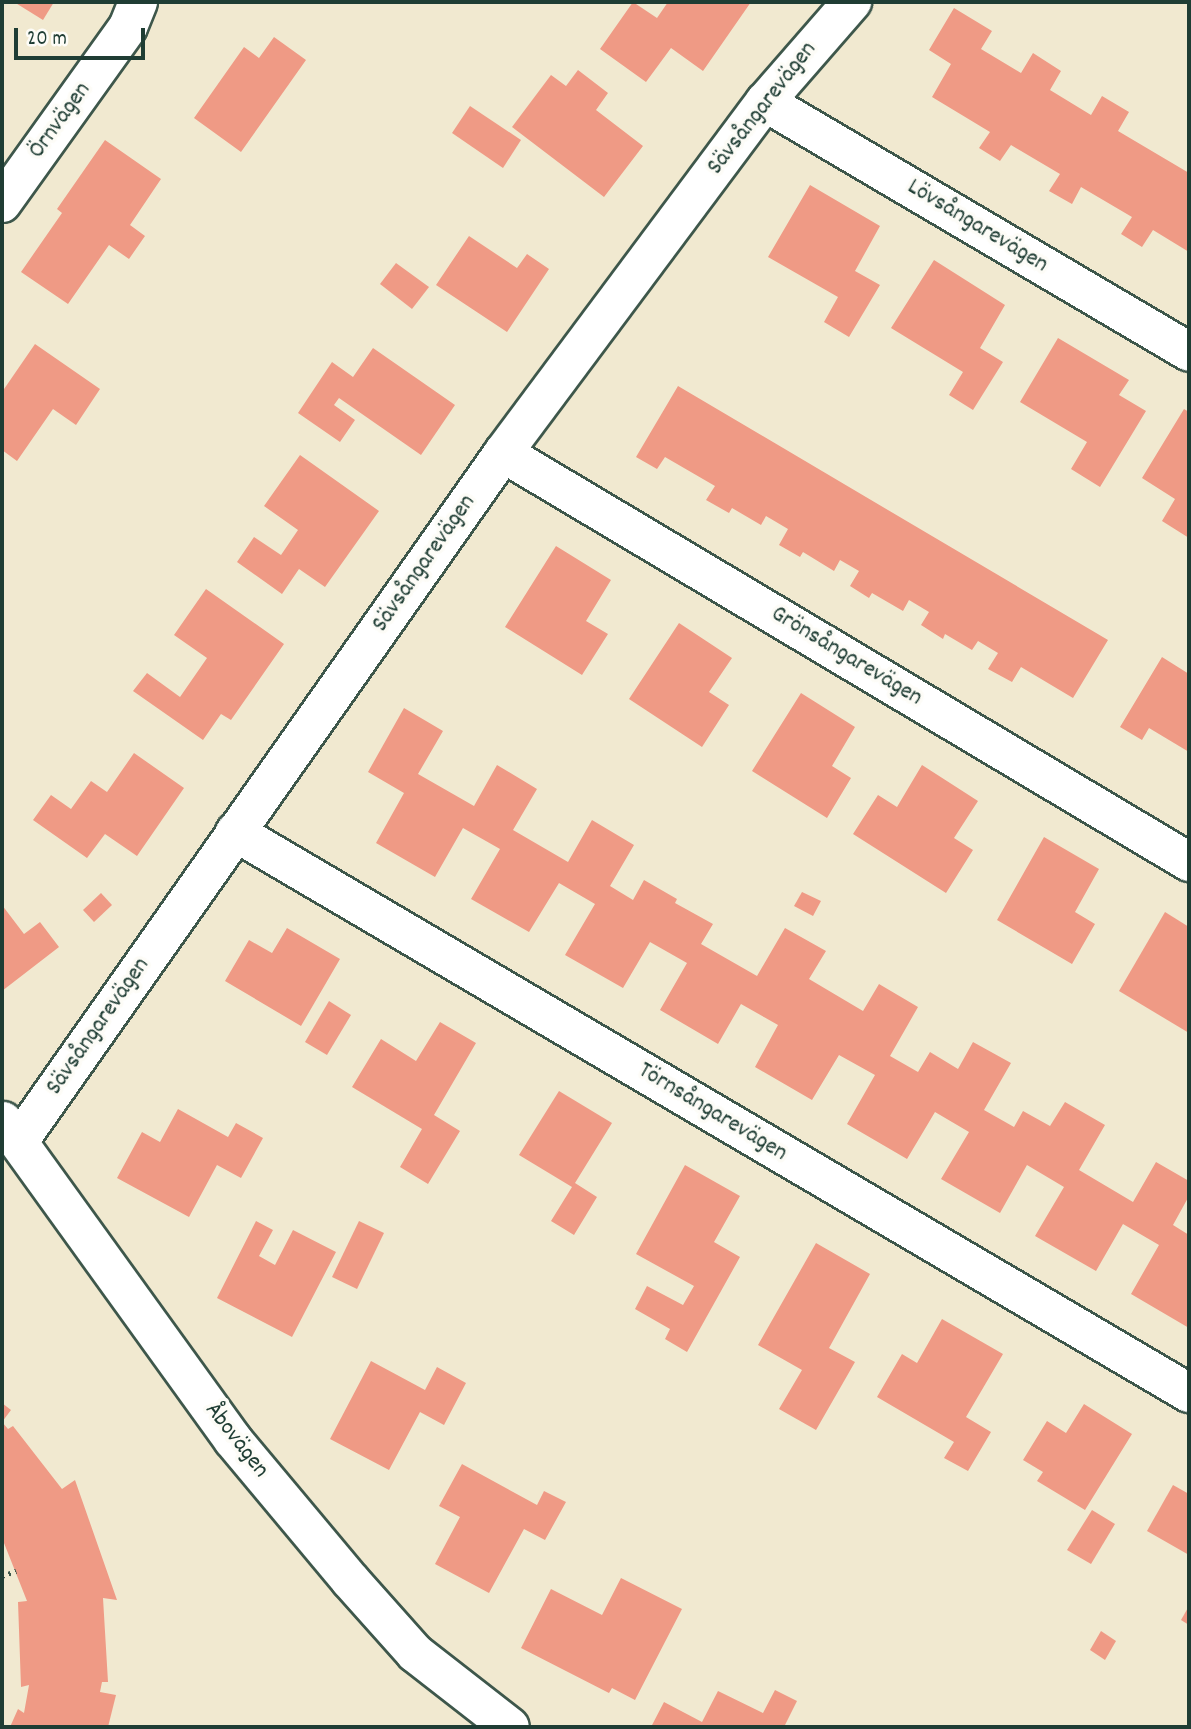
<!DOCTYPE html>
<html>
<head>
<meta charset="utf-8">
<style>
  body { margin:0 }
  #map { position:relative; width:1191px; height:1729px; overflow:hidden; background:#f1e9d0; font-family:Dekko,sans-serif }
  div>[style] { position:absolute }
  .building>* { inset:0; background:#ef9a85 }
  .path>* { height:4.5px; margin-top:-2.25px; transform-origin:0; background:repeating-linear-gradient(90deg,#3e574b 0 2px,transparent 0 7px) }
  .roads { filter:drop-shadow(2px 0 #3e574b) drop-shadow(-2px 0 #3e574b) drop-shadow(0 2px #3e574b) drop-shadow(0 -2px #3e574b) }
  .minor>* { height:38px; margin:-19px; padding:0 19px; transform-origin:19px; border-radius:19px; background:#fff }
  span { translate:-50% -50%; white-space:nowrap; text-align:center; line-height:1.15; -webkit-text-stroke:7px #fdfcf7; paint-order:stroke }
  .street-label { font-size:24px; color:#1f3d34 }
  .frame { position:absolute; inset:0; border:4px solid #1f3d34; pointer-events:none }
  .scale { position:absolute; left:14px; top:28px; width:131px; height:32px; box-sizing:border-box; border:4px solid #1f3d34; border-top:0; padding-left:9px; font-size:21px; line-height:24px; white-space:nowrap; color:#1f3d34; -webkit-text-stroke:5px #fdfcf7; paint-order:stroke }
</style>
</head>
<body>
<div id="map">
  <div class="building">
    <div style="clip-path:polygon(14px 2px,54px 2px,43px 20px)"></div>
    <div style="clip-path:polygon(633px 2px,657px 18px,668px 2px,751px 2px,703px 71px,671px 48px,646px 82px,600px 49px)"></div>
    <div style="clip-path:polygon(954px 8px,992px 31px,981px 49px,1021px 73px,1033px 53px,1061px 71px,1050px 90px,1091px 115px,1102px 96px,1129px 112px,1118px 131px,1189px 173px,1189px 252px,1153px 230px,1142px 247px,1121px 234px,1132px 217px,1081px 187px,1072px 204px,1049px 191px,1060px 174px,1011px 145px,1000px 161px,979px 148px,990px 132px,932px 97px,951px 64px,929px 50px)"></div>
    <div style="clip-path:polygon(274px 37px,306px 60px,241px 152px,194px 118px,244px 47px,259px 58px)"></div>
    <div style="clip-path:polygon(578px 70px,608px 93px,596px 110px,643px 146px,604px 197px,512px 127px,551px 75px,566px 86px)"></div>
    <div style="clip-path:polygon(470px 106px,521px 140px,503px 168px,452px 133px)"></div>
    <div style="clip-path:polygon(105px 140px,161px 179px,130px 225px,145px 236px,129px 259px,109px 245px,68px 304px,21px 272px,62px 213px,57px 209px)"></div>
    <div style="clip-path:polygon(810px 185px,880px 226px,855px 271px,880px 285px,849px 337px,824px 322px,838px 297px,768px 257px)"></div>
    <div style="clip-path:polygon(469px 236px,517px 268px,527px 254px,549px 269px,507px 332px,436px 285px)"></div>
    <div style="clip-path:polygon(934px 260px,1005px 305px,980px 348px,1003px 362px,973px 410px,949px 395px,963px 372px,891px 328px)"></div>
    <div style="clip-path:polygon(396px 263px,429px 287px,412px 309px,380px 284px)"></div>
    <div style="clip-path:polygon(1058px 338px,1129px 380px,1119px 395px,1146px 411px,1100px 487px,1071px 469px,1087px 442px,1020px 402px)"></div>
    <div style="clip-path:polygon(35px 344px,100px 389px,76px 425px,53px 409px,17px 461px,2px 450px,2px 392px)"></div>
    <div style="clip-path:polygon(373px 348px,455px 405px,421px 455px,339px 398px,334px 405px,355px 420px,340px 442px,298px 413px,332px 362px,353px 377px)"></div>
    <div style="clip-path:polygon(678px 386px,1108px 640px,1073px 698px,1021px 667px,1012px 682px,988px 669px,998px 653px,978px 641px,972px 650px,945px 634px,943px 639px,921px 625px,929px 612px,909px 600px,903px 611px,872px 593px,869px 598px,850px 586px,859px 571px,840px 560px,834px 571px,803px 552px,800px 557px,779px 545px,788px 529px,766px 516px,761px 525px,732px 508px,729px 513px,706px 500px,715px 486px,665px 457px,657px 469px,636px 457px)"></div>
    <div style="clip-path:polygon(1184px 409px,1189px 412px,1189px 538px,1162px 521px,1175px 499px,1142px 478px)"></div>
    <div style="clip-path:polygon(300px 455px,379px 511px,325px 587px,299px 569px,282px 594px,237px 562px,254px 537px,281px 555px,298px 530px,264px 506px)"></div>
    <div style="clip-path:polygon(556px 546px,611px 580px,586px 621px,608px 634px,582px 675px,505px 627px)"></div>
    <div style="clip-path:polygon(206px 589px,284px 644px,231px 720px,221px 714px,203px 740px,133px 691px,147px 673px,180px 697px,207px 658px,174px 635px)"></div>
    <div style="clip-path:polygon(679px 623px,732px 658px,709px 692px,729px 705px,702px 747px,629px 699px)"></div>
    <div style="clip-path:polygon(1162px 657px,1189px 674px,1189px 752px,1149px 728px,1142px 740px,1120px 727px)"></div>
    <div style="clip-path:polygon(801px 693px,855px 727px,832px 766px,851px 778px,827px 818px,752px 771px)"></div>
    <div style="clip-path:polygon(404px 708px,443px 731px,418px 774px,474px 806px,497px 765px,537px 789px,513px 830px,568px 862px,592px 820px,634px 845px,610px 886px,633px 900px,644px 880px,677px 899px,675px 903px,713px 924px,701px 944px,757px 976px,785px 928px,826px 951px,809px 979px,863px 1011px,879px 984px,918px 1007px,890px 1056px,918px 1072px,930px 1052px,958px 1069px,973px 1042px,1011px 1063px,984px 1110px,1014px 1127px,1023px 1111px,1050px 1126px,1065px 1102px,1105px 1125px,1079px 1170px,1133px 1202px,1156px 1162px,1189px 1181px,1189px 1196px,1173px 1225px,1189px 1235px,1189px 1328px,1131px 1294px,1159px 1245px,1123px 1224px,1096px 1271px,1035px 1236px,1064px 1187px,1027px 1165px,1000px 1213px,941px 1179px,969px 1132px,935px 1112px,907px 1159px,847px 1124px,875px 1075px,839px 1055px,812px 1100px,755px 1067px,778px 1025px,741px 1004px,718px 1044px,660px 1010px,687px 963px,650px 942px,623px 988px,565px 955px,595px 904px,559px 883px,529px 932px,471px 899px,500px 849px,463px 828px,435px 877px,376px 843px,404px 793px,368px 772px)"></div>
    <div style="clip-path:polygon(134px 753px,184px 788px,137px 856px,105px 834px,87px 858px,33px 820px,51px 795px,71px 809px,91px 781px,107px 792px)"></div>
    <div style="clip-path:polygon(922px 765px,978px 801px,954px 838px,973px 850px,946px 893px,853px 834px,878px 795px,897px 807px)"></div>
    <div style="clip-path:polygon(1044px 837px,1099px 869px,1075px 912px,1095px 924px,1072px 964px,997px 920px)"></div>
    <div style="clip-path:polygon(802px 892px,821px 901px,813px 916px,794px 906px)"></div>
    <div style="clip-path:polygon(101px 893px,112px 905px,94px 922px,83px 910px)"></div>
    <div style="clip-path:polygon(2px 905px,24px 934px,40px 922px,59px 947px,2px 991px)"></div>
    <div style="clip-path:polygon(1165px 912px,1189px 927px,1189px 1033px,1119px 991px)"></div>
    <div style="clip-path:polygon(287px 928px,340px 959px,301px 1026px,225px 981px,249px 940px,272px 953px)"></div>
    <div style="clip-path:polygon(329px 1001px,351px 1015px,327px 1055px,305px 1042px)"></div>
    <div style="clip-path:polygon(440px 1022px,476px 1043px,434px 1115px,460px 1131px,428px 1184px,400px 1167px,422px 1129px,352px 1087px,381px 1039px,416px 1061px)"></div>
    <div style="clip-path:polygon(559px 1091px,612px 1123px,575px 1183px,597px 1197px,574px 1235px,551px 1221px,572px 1187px,519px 1155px)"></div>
    <div style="clip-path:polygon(178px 1109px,228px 1137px,236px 1123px,263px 1138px,241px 1178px,217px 1165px,189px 1217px,117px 1178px,142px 1132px,160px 1142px)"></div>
    <div style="clip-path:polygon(685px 1165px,740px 1196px,714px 1242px,740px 1257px,687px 1352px,665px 1339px,670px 1329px,635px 1309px,647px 1286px,683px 1305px,694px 1286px,636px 1254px)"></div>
    <div style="clip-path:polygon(256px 1221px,273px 1230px,259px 1256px,275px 1265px,293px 1230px,336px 1252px,292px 1337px,217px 1298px)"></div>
    <div style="clip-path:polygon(359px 1221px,384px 1233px,357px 1289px,332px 1277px)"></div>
    <div style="clip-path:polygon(816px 1243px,870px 1274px,829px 1348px,855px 1362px,816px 1430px,779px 1409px,802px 1370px,758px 1345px)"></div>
    <div style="clip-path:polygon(942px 1319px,1003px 1354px,966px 1417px,991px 1432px,968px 1471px,944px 1458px,954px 1442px,877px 1397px,902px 1354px,917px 1363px)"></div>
    <div style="clip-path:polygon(371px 1361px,425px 1390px,437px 1367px,466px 1383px,444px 1425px,420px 1412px,389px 1470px,330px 1439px)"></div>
    <div style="clip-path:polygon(2px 1403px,11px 1410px,2px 1422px,8px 1429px,13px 1426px,62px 1489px,75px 1480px,117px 1600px,103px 1598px,108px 1682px,102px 1682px,100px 1692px,116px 1695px,108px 1727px,10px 1727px,18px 1709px,24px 1713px,29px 1685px,21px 1687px,18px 1602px,27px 1601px,2px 1538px)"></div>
    <div style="clip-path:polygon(1084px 1404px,1132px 1434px,1085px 1510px,1037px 1481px,1043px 1472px,1023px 1460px,1047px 1421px,1066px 1433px)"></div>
    <div style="clip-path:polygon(462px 1464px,537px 1505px,544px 1491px,566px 1502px,545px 1540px,524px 1529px,489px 1593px,435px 1564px,460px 1517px,439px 1506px)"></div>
    <div style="clip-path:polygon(1173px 1485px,1189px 1494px,1189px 1555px,1147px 1531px)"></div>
    <div style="clip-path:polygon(1092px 1510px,1115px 1524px,1091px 1564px,1067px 1550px)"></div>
    <div style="clip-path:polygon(621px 1578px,682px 1609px,635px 1700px,612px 1688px,609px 1693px,521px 1648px,551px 1589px,602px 1615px)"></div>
    <div style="clip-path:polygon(1189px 1606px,1189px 1625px,1181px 1620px)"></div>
    <div style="clip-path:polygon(1101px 1631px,1116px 1641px,1105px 1660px,1090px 1650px)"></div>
    <div style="clip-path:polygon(775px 1690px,797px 1701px,784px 1727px,651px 1727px,664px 1702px,702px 1722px,718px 1691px,763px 1713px)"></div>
  </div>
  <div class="path">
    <div style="left:2px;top:1576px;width:15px;rotate:-20deg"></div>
  </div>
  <div class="roads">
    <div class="minor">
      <div style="left:765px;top:102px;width:492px;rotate:30.5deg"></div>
      <div style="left:2px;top:203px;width:216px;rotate:-54.4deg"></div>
      <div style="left:128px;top:27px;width:27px;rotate:-68deg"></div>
      <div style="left:503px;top:453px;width:799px;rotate:30.8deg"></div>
      <div style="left:235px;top:832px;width:1107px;rotate:30.46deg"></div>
      <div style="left:3px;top:1121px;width:393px;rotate:54.2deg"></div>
      <div style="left:233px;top:1440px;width:182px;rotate:50.1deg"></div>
      <div style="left:350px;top:1580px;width:98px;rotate:48.3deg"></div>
      <div style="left:415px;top:1653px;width:120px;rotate:37.9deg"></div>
      <div style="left:19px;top:1141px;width:841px;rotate:-54.87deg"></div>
      <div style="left:503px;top:453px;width:438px;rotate:-53.3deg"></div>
      <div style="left:765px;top:102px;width:133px;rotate:-49deg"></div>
    </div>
  </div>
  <div class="street-label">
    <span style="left:763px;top:109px;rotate:-52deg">Sävsångarevägen</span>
    <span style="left:61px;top:121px;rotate:-54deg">Örnvägen</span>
    <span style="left:977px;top:227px;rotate:31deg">Lövsångarevägen</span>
    <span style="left:425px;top:564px;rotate:-55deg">Sävsångarevägen</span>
    <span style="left:846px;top:657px;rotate:31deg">Grönsångarevägen</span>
    <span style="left:99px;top:1027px;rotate:-55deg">Sävsångarevägen</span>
    <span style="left:712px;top:1113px;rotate:31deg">Törnsångarevägen</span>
    <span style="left:236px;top:1441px;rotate:52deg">Åbovägen</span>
  </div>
  <div class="frame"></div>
  <div class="scale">20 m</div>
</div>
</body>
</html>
